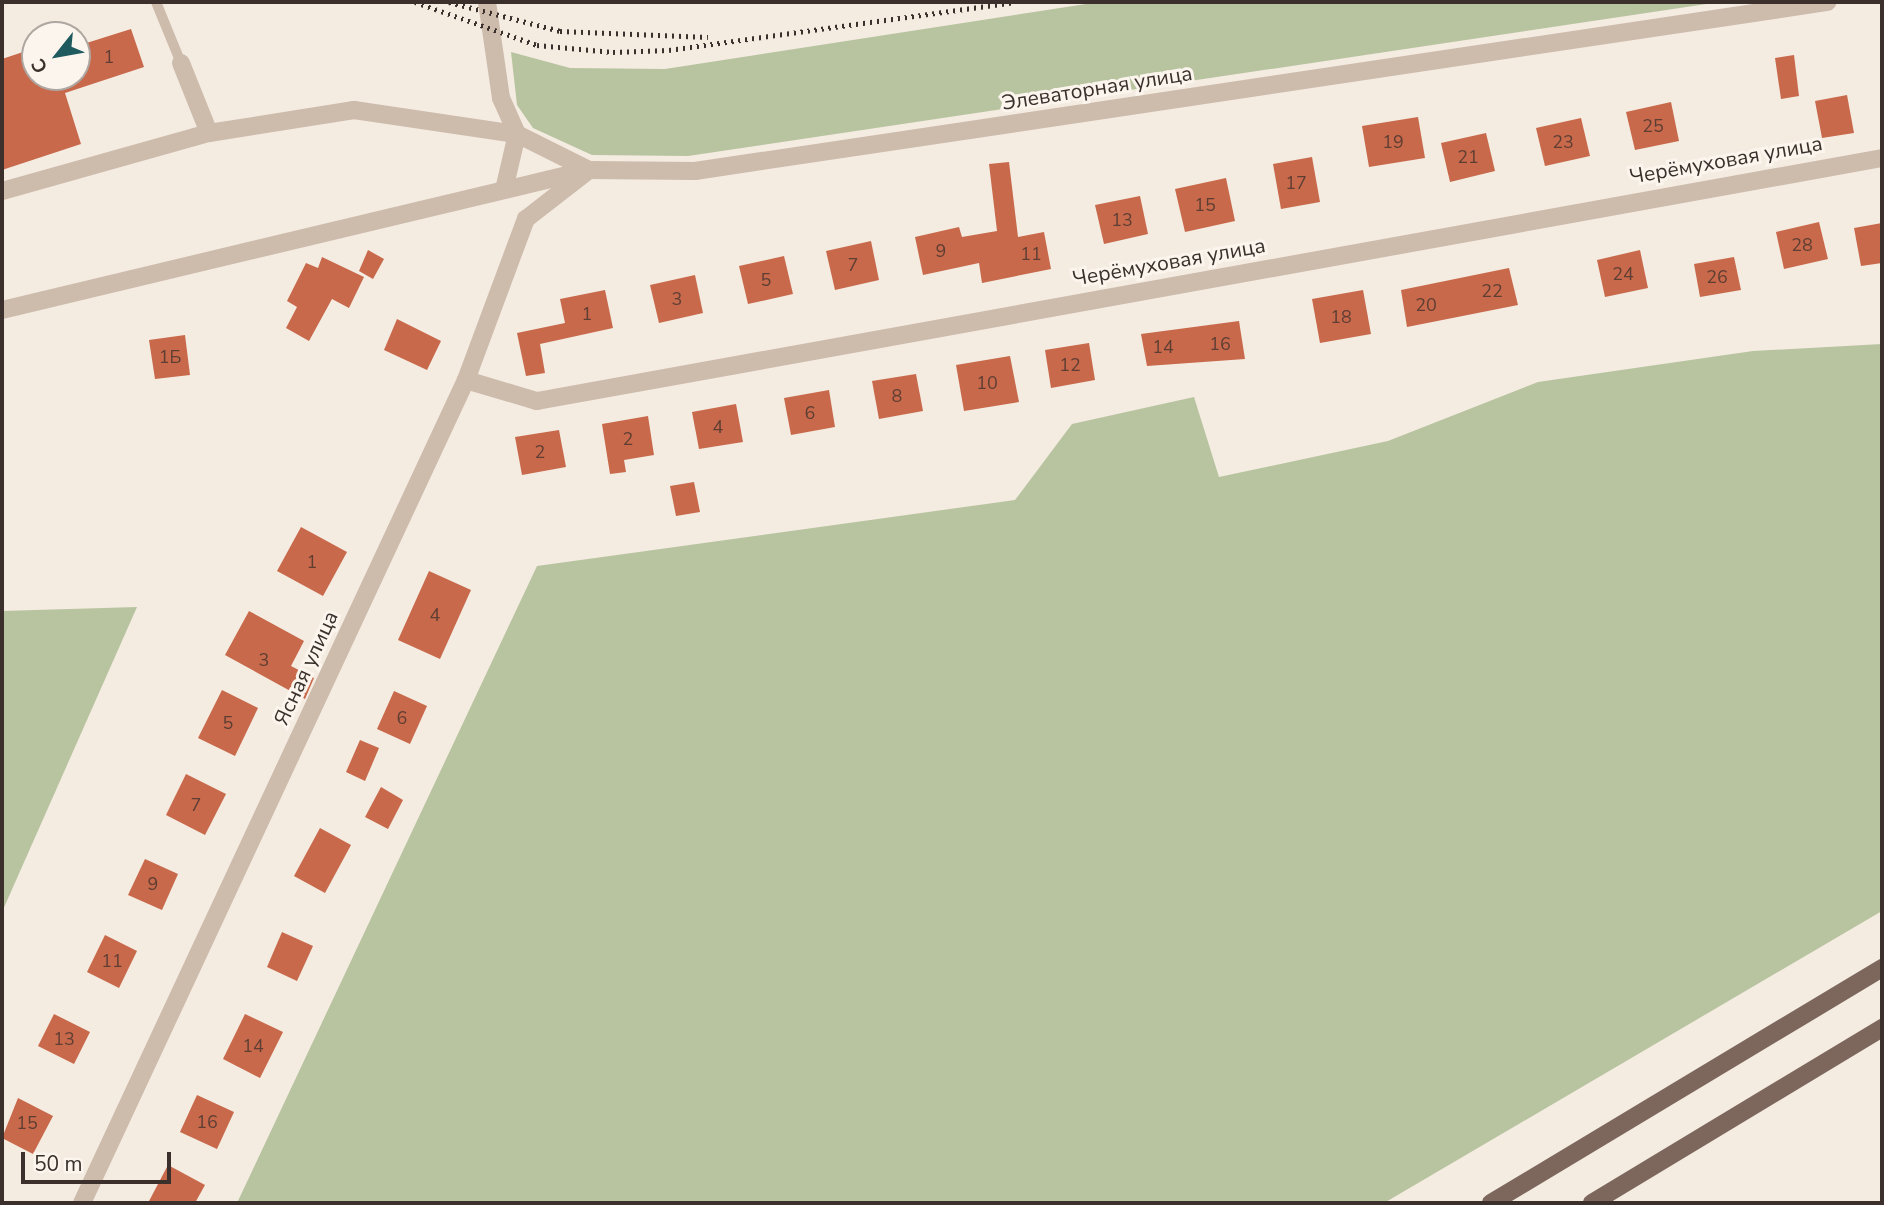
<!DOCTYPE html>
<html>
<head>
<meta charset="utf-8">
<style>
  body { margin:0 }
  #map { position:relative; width:1884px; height:1205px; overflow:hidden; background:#f4ebe1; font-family:"Nunito Sans",sans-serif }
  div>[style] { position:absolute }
  .green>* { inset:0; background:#b8c4a0 }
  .building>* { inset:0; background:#c8694b }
  .lane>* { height:10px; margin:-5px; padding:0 5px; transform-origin:5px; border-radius:5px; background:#cdbbac }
  .street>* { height:18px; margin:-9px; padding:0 9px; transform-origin:9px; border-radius:9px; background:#cdbbac }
  .primary>* { height:18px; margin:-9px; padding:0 9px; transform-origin:9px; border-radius:9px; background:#7d675c }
  .rail>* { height:5px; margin-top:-2.5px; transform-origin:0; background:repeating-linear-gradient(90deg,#3b302b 0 2px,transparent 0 7px) }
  span { translate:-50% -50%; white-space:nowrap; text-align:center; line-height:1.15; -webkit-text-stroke:6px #fbf5ee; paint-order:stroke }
  .number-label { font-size:18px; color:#5e3e33 }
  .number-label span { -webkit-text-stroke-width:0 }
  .street-label { font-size:21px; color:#3b302b }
  .frame { position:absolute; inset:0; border:4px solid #3b302b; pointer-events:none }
  .north { position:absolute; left:21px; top:21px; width:70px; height:70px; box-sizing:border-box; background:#fbf5ee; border:2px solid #aea6a0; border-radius:50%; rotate:239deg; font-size:19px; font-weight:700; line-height:28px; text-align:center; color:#3b302b }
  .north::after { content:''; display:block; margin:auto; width:24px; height:32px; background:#1f5a5e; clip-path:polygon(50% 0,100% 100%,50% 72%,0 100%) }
  .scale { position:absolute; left:21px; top:1152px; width:150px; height:32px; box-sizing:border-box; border:4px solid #3b302b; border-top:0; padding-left:9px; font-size:21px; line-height:24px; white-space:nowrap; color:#3b302b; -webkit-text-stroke:5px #fbf5ee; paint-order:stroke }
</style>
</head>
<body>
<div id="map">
  <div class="green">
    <div style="clip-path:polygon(1099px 2px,1720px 2px,688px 156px,592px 155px,533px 128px,517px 105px,511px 52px,570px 68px,665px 69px)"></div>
    <div style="clip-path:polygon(1882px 344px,1882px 911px,1384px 1203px,237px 1203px,537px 566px,1015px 500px,1072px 424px,1194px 397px,1219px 477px,1388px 441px,1538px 382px,1753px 351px)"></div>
    <div style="clip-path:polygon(137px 607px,2px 912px,2px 611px)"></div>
  </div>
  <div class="building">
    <div style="clip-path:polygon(131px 29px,144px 67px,65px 93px,81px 144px,2px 170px,2px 59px,35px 48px,35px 77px,77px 77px,77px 46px)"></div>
    <div style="clip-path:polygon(1794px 55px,1799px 96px,1781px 99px,1775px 58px)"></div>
    <div style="clip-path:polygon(1847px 95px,1854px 133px,1822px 138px,1815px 101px)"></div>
    <div style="clip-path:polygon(1671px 102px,1679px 141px,1635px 150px,1626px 112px)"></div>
    <div style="clip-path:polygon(1418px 117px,1425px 158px,1369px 167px,1362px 126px)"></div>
    <div style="clip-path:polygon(1581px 118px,1590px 156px,1545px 166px,1536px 128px)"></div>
    <div style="clip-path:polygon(1486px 133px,1495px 171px,1450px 182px,1441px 143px)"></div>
    <div style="clip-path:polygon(1312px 157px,1320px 202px,1281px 209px,1273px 164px)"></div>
    <div style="clip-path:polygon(1009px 162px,1018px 237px,1044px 232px,1051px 269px,982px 283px,979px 263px,923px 275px,915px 237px,959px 227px,962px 237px,997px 231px,989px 164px)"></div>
    <div style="clip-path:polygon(1226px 178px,1235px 221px,1185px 232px,1175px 189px)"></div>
    <div style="clip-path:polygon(1140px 196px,1148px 234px,1104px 244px,1095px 205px)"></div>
    <div style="clip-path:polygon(1819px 222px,1828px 259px,1784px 269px,1776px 232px)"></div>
    <div style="clip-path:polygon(1882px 223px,1882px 263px,1861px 266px,1854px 228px)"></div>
    <div style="clip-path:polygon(871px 241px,879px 280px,835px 290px,826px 251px)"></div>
    <div style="clip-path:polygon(368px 250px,384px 259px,373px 279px,359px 271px)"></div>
    <div style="clip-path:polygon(1640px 250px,1648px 288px,1605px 297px,1597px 260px)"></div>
    <div style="clip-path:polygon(784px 256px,793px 294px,748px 304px,739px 266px)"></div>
    <div style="clip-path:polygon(322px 257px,364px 277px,349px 308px,332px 299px,309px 341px,286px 328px,297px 307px,287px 301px,306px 263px,318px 268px)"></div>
    <div style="clip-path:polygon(1734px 257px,1741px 290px,1700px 297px,1694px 264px)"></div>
    <div style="clip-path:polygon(1509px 268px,1518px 305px,1407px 327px,1401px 290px)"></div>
    <div style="clip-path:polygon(695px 275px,703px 313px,659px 323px,650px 285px)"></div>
    <div style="clip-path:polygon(605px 290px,613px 328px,540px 344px,545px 373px,526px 376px,517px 333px,565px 323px,560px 299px)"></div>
    <div style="clip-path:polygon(1363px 290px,1371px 334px,1320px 343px,1312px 299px)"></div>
    <div style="clip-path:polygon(397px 319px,441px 341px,427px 370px,384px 350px)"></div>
    <div style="clip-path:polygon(1239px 321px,1245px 359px,1147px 366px,1141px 334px)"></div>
    <div style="clip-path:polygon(185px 335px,190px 375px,155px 379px,149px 340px)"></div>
    <div style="clip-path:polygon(1089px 343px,1095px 380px,1051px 388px,1045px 350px)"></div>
    <div style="clip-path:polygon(1010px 356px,1019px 402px,964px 411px,956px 365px)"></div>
    <div style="clip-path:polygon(916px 374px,923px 411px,879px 419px,872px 381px)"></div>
    <div style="clip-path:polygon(829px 390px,835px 427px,791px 435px,784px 398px)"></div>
    <div style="clip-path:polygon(736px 404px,743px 442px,699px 449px,692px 412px)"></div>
    <div style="clip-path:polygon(648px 416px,654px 455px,624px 460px,626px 472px,610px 474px,602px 424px)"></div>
    <div style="clip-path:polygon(559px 430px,566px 467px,522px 475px,515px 437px)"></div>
    <div style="clip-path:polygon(694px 482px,700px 512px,676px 516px,670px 486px)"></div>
    <div style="clip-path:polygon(301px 527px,347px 552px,323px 596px,277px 571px)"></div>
    <div style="clip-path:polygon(429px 571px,471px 590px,440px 659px,398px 640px)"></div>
    <div style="clip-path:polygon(249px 611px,304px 641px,291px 666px,314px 678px,305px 699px,225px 655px)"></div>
    <div style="clip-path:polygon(222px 690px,258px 708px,235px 756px,198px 738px)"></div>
    <div style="clip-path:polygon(394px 691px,427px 706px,410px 744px,377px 729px)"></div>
    <div style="clip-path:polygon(360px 740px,379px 748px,365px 781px,346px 772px)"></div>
    <div style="clip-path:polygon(186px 774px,226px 794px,205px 835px,166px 815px)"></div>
    <div style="clip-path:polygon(381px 787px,403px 800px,388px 829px,365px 817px)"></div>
    <div style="clip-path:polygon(320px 828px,351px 845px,325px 893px,294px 876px)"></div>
    <div style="clip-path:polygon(145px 859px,178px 874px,162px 910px,128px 895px)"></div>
    <div style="clip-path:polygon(282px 932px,313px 946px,297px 981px,267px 967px)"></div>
    <div style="clip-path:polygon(105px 935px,137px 951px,119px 988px,87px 972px)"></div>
    <div style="clip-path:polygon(54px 1014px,90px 1032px,74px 1064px,38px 1046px)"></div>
    <div style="clip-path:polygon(245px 1014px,283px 1032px,260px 1078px,223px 1059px)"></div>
    <div style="clip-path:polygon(197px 1095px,234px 1112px,217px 1149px,180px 1132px)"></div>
    <div style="clip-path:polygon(18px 1098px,53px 1116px,33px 1154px,2px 1138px)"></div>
    <div style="clip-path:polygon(168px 1165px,205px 1185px,195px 1203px,148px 1203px)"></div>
  </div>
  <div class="lane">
    <div style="left:156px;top:2px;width:66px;rotate:67.7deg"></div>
  </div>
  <div class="street">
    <div style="left:487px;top:2px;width:97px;rotate:81.7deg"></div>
    <div style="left:501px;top:98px;width:39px;rotate:66deg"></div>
    <div style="left:517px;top:134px;width:80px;rotate:26.6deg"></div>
    <div style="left:589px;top:170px;width:106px;rotate:0.5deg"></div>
    <div style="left:695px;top:171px;width:1145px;rotate:-8.49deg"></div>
    <div style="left:181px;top:63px;width:75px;rotate:68.2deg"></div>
    <div style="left:209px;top:133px;width:147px;rotate:-9deg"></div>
    <div style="left:354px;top:110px;width:165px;rotate:8.4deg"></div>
    <div style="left:517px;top:134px;width:57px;rotate:103.1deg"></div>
    <div style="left:2px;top:191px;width:215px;rotate:-15.7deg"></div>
    <div style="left:2px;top:310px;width:598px;rotate:-13.43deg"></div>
    <div style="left:466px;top:380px;width:74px;rotate:16.5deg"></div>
    <div style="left:537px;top:401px;width:1367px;rotate:-10.24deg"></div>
    <div style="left:82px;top:1203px;width:908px;rotate:-64.99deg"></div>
    <div style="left:466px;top:380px;width:172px;rotate:-69.6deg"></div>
    <div style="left:526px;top:219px;width:80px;rotate:-37.9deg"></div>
  </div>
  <div class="primary">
    <div style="left:1491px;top:1203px;width:456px;rotate:-31deg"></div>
    <div style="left:1592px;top:1203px;width:339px;rotate:-31.1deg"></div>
  </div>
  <div class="rail">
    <div style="left:415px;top:2px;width:129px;rotate:19.4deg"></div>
    <div style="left:537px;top:45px;width:76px;rotate:5.3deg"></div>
    <div style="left:613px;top:52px;width:56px;rotate:-2deg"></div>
    <div style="left:669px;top:50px;width:348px;rotate:-7.9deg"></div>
    <div style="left:449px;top:2px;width:115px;rotate:14.6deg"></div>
    <div style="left:560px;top:31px;width:148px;rotate:2.3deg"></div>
  </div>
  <div class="number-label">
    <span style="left:109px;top:57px">1</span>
    <span style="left:1653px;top:126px">25</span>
    <span style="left:1393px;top:142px">19</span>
    <span style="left:1563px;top:142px">23</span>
    <span style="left:1468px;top:157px">21</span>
    <span style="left:1296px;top:183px">17</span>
    <span style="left:1205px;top:205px">15</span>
    <span style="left:1122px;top:220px">13</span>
    <span style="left:1802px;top:245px">28</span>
    <span style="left:941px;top:251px">9</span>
    <span style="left:1031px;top:254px">11</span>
    <span style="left:853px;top:265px">7</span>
    <span style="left:1623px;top:274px">24</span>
    <span style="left:1717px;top:277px">26</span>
    <span style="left:766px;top:280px">5</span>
    <span style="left:1492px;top:291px">22</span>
    <span style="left:677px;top:299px">3</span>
    <span style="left:1426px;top:305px">20</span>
    <span style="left:587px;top:314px">1</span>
    <span style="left:1341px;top:317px">18</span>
    <span style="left:1220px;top:344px">16</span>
    <span style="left:1163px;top:347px">14</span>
    <span style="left:170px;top:357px">1Б</span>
    <span style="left:1070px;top:365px">12</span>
    <span style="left:987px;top:383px">10</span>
    <span style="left:897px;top:396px">8</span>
    <span style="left:810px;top:413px">6</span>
    <span style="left:718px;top:427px">4</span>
    <span style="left:628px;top:439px">2</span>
    <span style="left:540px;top:452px">2</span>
    <span style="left:312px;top:562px">1</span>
    <span style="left:435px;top:615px">4</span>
    <span style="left:264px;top:660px">3</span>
    <span style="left:402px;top:718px">6</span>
    <span style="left:228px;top:723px">5</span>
    <span style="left:196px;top:805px">7</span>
    <span style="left:153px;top:884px">9</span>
    <span style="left:112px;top:961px">11</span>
    <span style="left:64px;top:1039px">13</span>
    <span style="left:253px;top:1046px">14</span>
    <span style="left:207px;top:1122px">16</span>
    <span style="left:27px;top:1123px">15</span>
  </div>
  <div class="street-label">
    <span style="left:1097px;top:88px;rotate:-9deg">Элеваторная улица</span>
    <span style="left:1726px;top:160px;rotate:-10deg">Черёмуховая улица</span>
    <span style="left:1169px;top:262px;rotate:-10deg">Черёмуховая улица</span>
    <span style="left:306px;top:668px;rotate:-65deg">Ясная улица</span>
  </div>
  <div class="frame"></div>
  <div class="north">С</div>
  <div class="scale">50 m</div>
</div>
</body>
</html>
